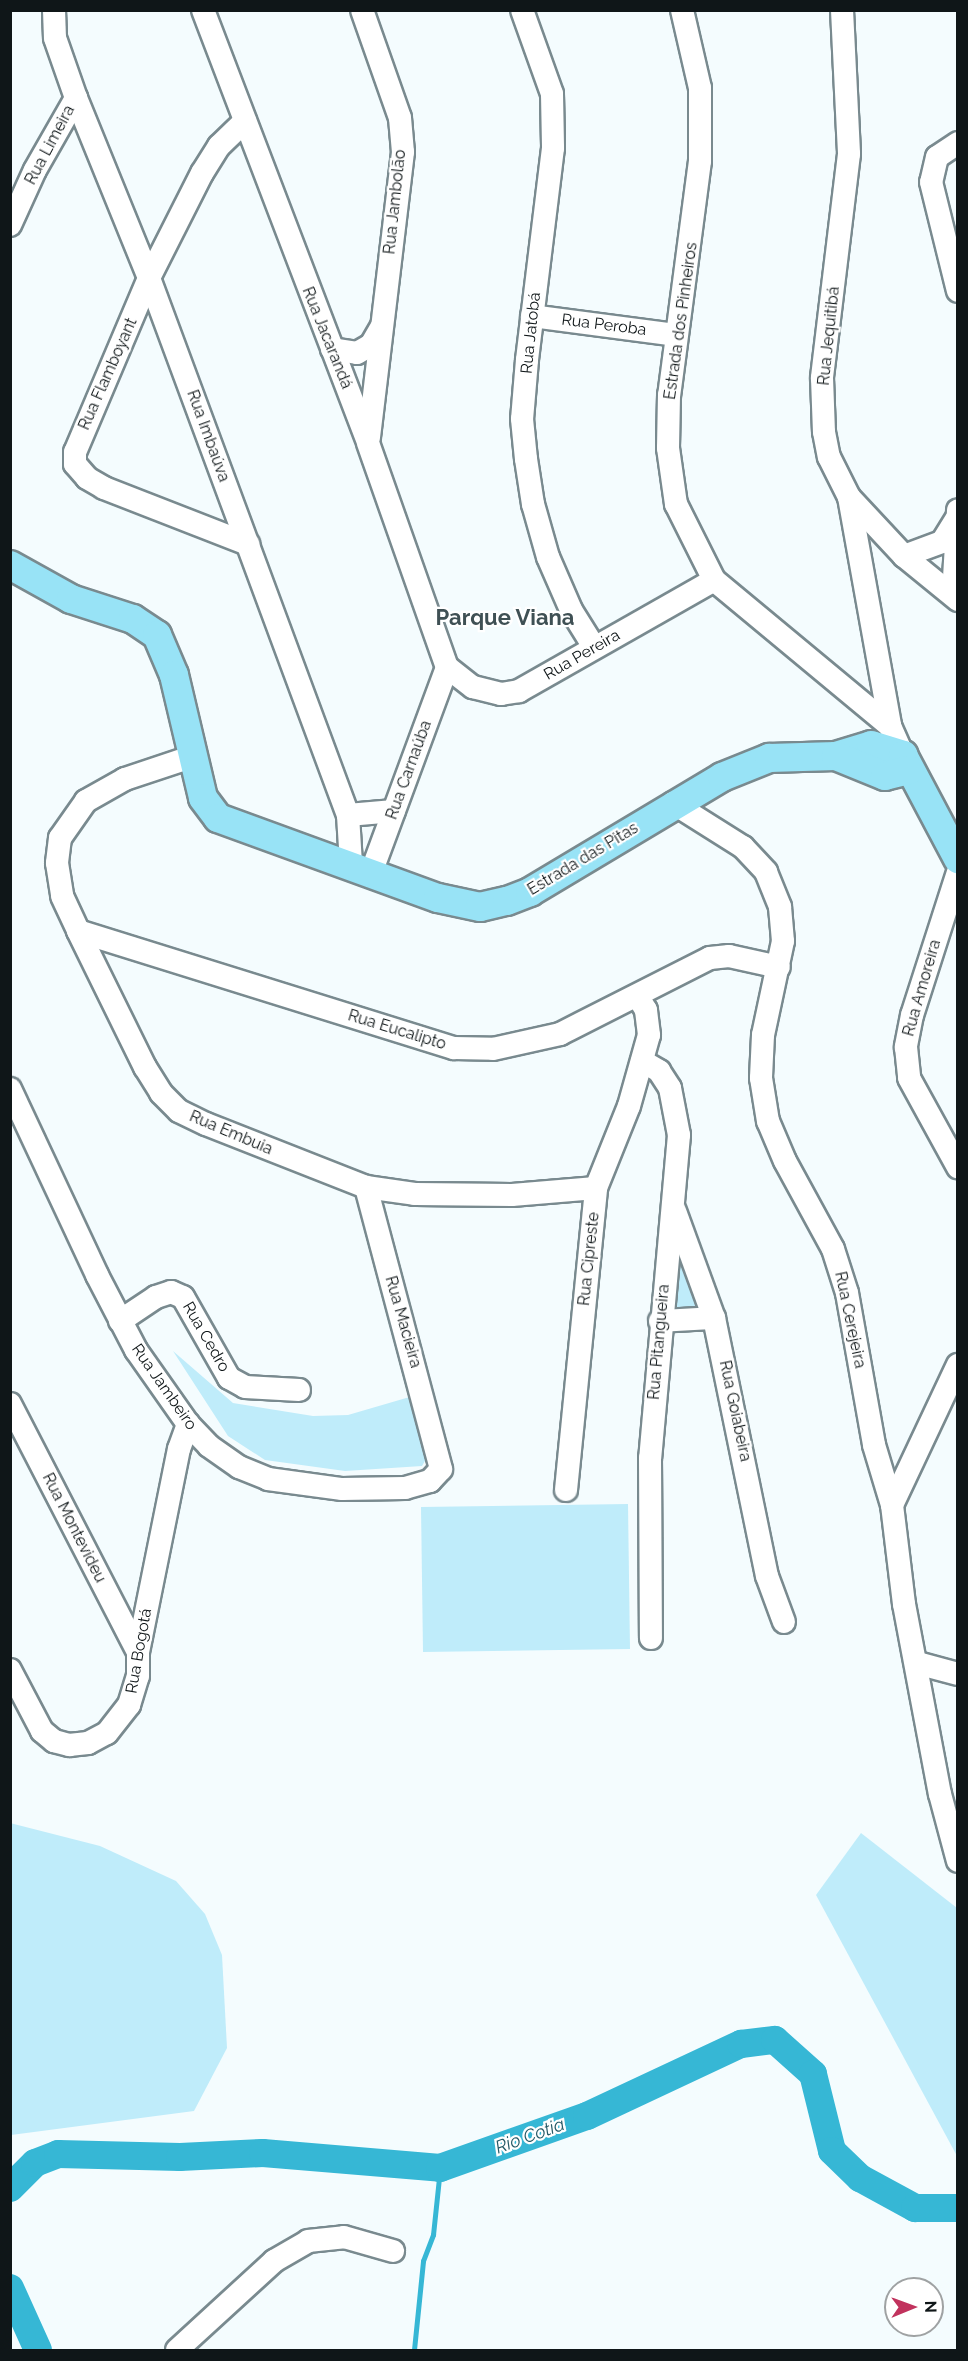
<!DOCTYPE html>
<html>
<head>
<meta charset="utf-8">
<style>
  body { margin:0 }
  #map { position:relative; width:968px; height:2361px; overflow:hidden; background:#f4fcfe; font-family:Raleway,sans-serif }
  div>[style] { position:absolute }
  .green>* { inset:0; background:#bfecfa }
  .stream>* { height:4.5px; margin:-2.25px; padding:0 2.25px; transform-origin:2.25px; border-radius:2.25px; background:#36b7d5 }
  .river>* { height:28px; margin:-14px; padding:0 14px; transform-origin:14px; border-radius:14px; background:#36b7d5 }
  .roads { filter:drop-shadow(2px 0 #798a8f) drop-shadow(-2px 0 #798a8f) drop-shadow(0 2px #798a8f) drop-shadow(0 -2px #798a8f) }
  .minor>* { height:22px; margin:-11px; padding:0 11px; transform-origin:11px; border-radius:11px; background:#fff }
  .major>* { height:28px; margin:-14px; padding:0 14px; transform-origin:14px; border-radius:14px; background:#98e3f6 }
  span { translate:-50% -50%; white-space:nowrap; text-align:center; line-height:1.15; -webkit-text-stroke:4.5px #fff; paint-order:stroke }
  .street-label { font-size:16px; color:#0f1618 }
  .water-label { font-size:18px; color:#255966; font-style:italic }
  .district-label { font-size:22px; color:#3f5054; font-weight:700 }
  .frame { position:absolute; inset:0; border:12px solid #0f1618; pointer-events:none }
  .north { position:absolute; left:884px; top:2277px; width:60px; height:60px; box-sizing:border-box; background:#fff; border:2px solid #9fa2a3; border-radius:50%; rotate:89deg; font-size:16px; font-weight:700; line-height:24px; text-align:center; color:#0f1618 }
  .north::after { content:''; display:block; margin:auto; width:21px; height:27px; background:#c1325d; clip-path:polygon(50% 0,100% 100%,50% 72%,0 100%) }
</style>
</head>
<body>
<div id="map">
  <div class="green">
    <div style="clip-path:polygon(683px 1256px,700px 1303px,697px 1311px,672px 1313px,678px 1259px)"></div>
    <div style="clip-path:polygon(173px 1351px,233px 1403px,313px 1416px,348px 1415px,413px 1396px,429px 1454px,422px 1466px,345px 1471px,265px 1460px,228px 1436px)"></div>
    <div style="clip-path:polygon(628px 1504px,630px 1649px,423px 1652px,421px 1507px)"></div>
    <div style="clip-path:polygon(10px 1823px,100px 1846px,176px 1881px,205px 1914px,222px 1955px,227px 2048px,194px 2111px,11px 2135px)"></div>
    <div style="clip-path:polygon(861px 1833px,957px 1908px,957px 2156px,816px 1895px)"></div>
  </div>
  <div class="stream">
    <div style="left:414px;top:2350px;width:89px;rotate:-84.2deg"></div>
    <div style="left:423px;top:2261px;width:28px;rotate:-69deg"></div>
    <div style="left:433px;top:2235px;width:67px;rotate:-84deg"></div>
  </div>
  <div class="river">
    <div style="left:10px;top:2188px;width:35px;rotate:-45deg"></div>
    <div style="left:35px;top:2163px;width:25px;rotate:-21deg"></div>
    <div style="left:58px;top:2154px;width:122px;rotate:1.4deg"></div>
    <div style="left:180px;top:2157px;width:83px;rotate:-2.8deg"></div>
    <div style="left:263px;top:2153px;width:178px;rotate:4.8deg"></div>
    <div style="left:440px;top:2168px;width:156px;rotate:-19.5deg"></div>
    <div style="left:587px;top:2116px;width:170px;rotate:-25.1deg"></div>
    <div style="left:741px;top:2044px;width:34px;rotate:-7deg"></div>
    <div style="left:775px;top:2040px;width:51px;rotate:41.8deg"></div>
    <div style="left:813px;top:2074px;width:79px;rotate:76.1deg"></div>
    <div style="left:832px;top:2151px;width:39px;rotate:44deg"></div>
    <div style="left:860px;top:2178px;width:63px;rotate:28.6deg"></div>
    <div style="left:915px;top:2208px;width:43px"></div>
    <div style="left:10px;top:2288px;width:68px;rotate:65.7deg"></div>
  </div>
  <div class="roads">
    <div class="minor">
      <div style="left:54px;top:10px;width:28px;rotate:88deg"></div>
      <div style="left:55px;top:38px;width:64px;rotate:70.7deg"></div>
      <div style="left:76px;top:98px;width:194px;rotate:67.9deg"></div>
      <div style="left:149px;top:278px;width:573px;rotate:69.67deg"></div>
      <div style="left:348px;top:815px;width:49px;rotate:86.5deg"></div>
      <div style="left:203px;top:10px;width:463px;rotate:69.1deg"></div>
      <div style="left:368px;top:443px;width:238px;rotate:70.6deg"></div>
      <div style="left:447px;top:667px;width:33px;rotate:38deg"></div>
      <div style="left:473px;top:687px;width:29px;rotate:14deg"></div>
      <div style="left:501px;top:694px;width:18px;rotate:-9deg"></div>
      <div style="left:519px;top:691px;width:224px;rotate:-29.6deg"></div>
      <div style="left:362px;top:10px;width:114px;rotate:70.6deg"></div>
      <div style="left:400px;top:118px;width:34px;rotate:85deg"></div>
      <div style="left:403px;top:152px;width:288px;rotate:96.8deg"></div>
      <div style="left:522px;top:10px;width:89px;rotate:70.3deg"></div>
      <div style="left:552px;top:94px;width:54px;rotate:88.9deg"></div>
      <div style="left:553px;top:148px;width:214px;rotate:97deg"></div>
      <div style="left:527px;top:360px;width:59px;rotate:94.8deg"></div>
      <div style="left:522px;top:419px;width:40px;rotate:84.3deg"></div>
      <div style="left:526px;top:459px;width:46px;rotate:81.2deg"></div>
      <div style="left:533px;top:504px;width:55px;rotate:74.2deg"></div>
      <div style="left:548px;top:557px;width:58px;rotate:66.5deg"></div>
      <div style="left:571px;top:610px;width:44px;rotate:58.1deg"></div>
      <div style="left:682px;top:10px;width:80px;rotate:77deg"></div>
      <div style="left:700px;top:88px;width:73px;rotate:90deg"></div>
      <div style="left:700px;top:161px;width:236px;rotate:97.5deg"></div>
      <div style="left:669px;top:395px;width:53px;rotate:91.1deg"></div>
      <div style="left:668px;top:448px;width:57px;rotate:81.9deg"></div>
      <div style="left:676px;top:504px;width:85px;rotate:63.4deg"></div>
      <div style="left:714px;top:580px;width:229px;rotate:39.7deg"></div>
      <div style="left:890px;top:726px;width:32px;rotate:66deg"></div>
      <div style="left:842px;top:10px;width:144px;rotate:87.2deg"></div>
      <div style="left:849px;top:154px;width:226px;rotate:96.9deg"></div>
      <div style="left:822px;top:378px;width:54px;rotate:87.9deg"></div>
      <div style="left:824px;top:432px;width:25px;rotate:79deg"></div>
      <div style="left:829px;top:457px;width:45px;rotate:63.4deg"></div>
      <div style="left:849px;top:497px;width:233px;rotate:79.8deg"></div>
      <div style="left:245px;top:121px;width:36px;rotate:136deg"></div>
      <div style="left:219px;top:146px;width:32px;rotate:122deg"></div>
      <div style="left:202px;top:173px;width:118px;rotate:116.8deg"></div>
      <div style="left:149px;top:278px;width:189px;rotate:113deg"></div>
      <div style="left:75px;top:452px;width:12px;rotate:90deg"></div>
      <div style="left:75px;top:464px;width:18px;rotate:49deg"></div>
      <div style="left:87px;top:478px;width:20px;rotate:30deg"></div>
      <div style="left:104px;top:488px;width:155px;rotate:21.3deg"></div>
      <div style="left:958px;top:143px;width:25px;rotate:146deg"></div>
      <div style="left:937px;top:157px;width:26px;rotate:103deg"></div>
      <div style="left:931px;top:182px;width:112px;rotate:76.1deg"></div>
      <div style="left:10px;top:225px;width:60px;rotate:-65.6deg"></div>
      <div style="left:35px;top:170px;width:83px;rotate:-60.3deg"></div>
      <div style="left:532px;top:316px;width:145px;rotate:7.5deg"></div>
      <div style="left:332px;top:349px;width:25px;rotate:9deg"></div>
      <div style="left:357px;top:353px;width:16px;rotate:-30deg"></div>
      <div style="left:371px;top:345px;width:20px;rotate:-60deg"></div>
      <div style="left:849px;top:497px;width:81px;rotate:47deg"></div>
      <div style="left:904px;top:556px;width:70px;rotate:39.2deg"></div>
      <div style="left:904px;top:556px;width:40px;rotate:-20.2deg"></div>
      <div style="left:942px;top:542px;width:26px;rotate:-58deg"></div>
      <div style="left:953px;top:595px;width:85px;rotate:-86.6deg"></div>
      <div style="left:191px;top:757px;width:70px;rotate:161.6deg"></div>
      <div style="left:125px;top:779px;width:45px;rotate:150.6deg"></div>
      <div style="left:86px;top:801px;width:45px;rotate:125.1deg"></div>
      <div style="left:60px;top:838px;width:25px;rotate:97deg"></div>
      <div style="left:57px;top:863px;width:33px;rotate:81deg"></div>
      <div style="left:62px;top:896px;width:38px;rotate:65deg"></div>
      <div style="left:78px;top:931px;width:152px;rotate:63.8deg"></div>
      <div style="left:145px;top:1067px;width:31px;rotate:58deg"></div>
      <div style="left:161px;top:1093px;width:25px;rotate:45deg"></div>
      <div style="left:179px;top:1111px;width:30px;rotate:26deg"></div>
      <div style="left:206px;top:1124px;width:172px;rotate:21.5deg"></div>
      <div style="left:366px;top:1187px;width:49px;rotate:8.1deg"></div>
      <div style="left:415px;top:1194px;width:97px;rotate:0.6deg"></div>
      <div style="left:512px;top:1195px;width:84px;rotate:-4.8deg"></div>
      <div style="left:673px;top:803px;width:83px;rotate:32.2deg"></div>
      <div style="left:743px;top:847px;width:34px;rotate:47deg"></div>
      <div style="left:766px;top:872px;width:38px;rotate:68deg"></div>
      <div style="left:780px;top:907px;width:34px;rotate:85deg"></div>
      <div style="left:783px;top:941px;width:96px;rotate:102deg"></div>
      <div style="left:763px;top:1035px;width:43px;rotate:92.7deg"></div>
      <div style="left:761px;top:1078px;width:44px;rotate:80.8deg"></div>
      <div style="left:768px;top:1121px;width:43px;rotate:67deg"></div>
      <div style="left:785px;top:1161px;width:100px;rotate:61.4deg"></div>
      <div style="left:833px;top:1249px;width:46px;rotate:72.3deg"></div>
      <div style="left:847px;top:1293px;width:154px;rotate:79.9deg"></div>
      <div style="left:874px;top:1445px;width:63px;rotate:73.3deg"></div>
      <div style="left:892px;top:1505px;width:100px;rotate:83.1deg"></div>
      <div style="left:904px;top:1604px;width:193px;rotate:79.3deg"></div>
      <div style="left:940px;top:1794px;width:69px;rotate:75deg"></div>
      <div style="left:348px;top:815px;width:46px;rotate:-5deg"></div>
      <div style="left:958px;top:872px;width:150px;rotate:107.8deg"></div>
      <div style="left:912px;top:1015px;width:33px;rotate:101deg"></div>
      <div style="left:906px;top:1047px;width:31px;rotate:84deg"></div>
      <div style="left:909px;top:1078px;width:102px;rotate:61.2deg"></div>
      <div style="left:371px;top:873px;width:220px;rotate:-69.7deg"></div>
      <div style="left:78px;top:931px;width:394px;rotate:17.3deg"></div>
      <div style="left:454px;top:1048px;width:39px;rotate:1deg"></div>
      <div style="left:493px;top:1049px;width:69px;rotate:-12.6deg"></div>
      <div style="left:560px;top:1034px;width:168px;rotate:-26.9deg"></div>
      <div style="left:710px;top:958px;width:19px;rotate:-6deg"></div>
      <div style="left:729px;top:956px;width:51px;rotate:12.4deg"></div>
      <div style="left:642px;top:1061px;width:20px;rotate:30deg"></div>
      <div style="left:659px;top:1071px;width:20px;rotate:57deg"></div>
      <div style="left:670px;top:1088px;width:48px;rotate:79.2deg"></div>
      <div style="left:679px;top:1135px;width:324px;rotate:95.1deg"></div>
      <div style="left:650px;top:1458px;width:180px;rotate:89.7deg"></div>
      <div style="left:10px;top:1089px;width:205px;rotate:64.9deg"></div>
      <div style="left:97px;top:1275px;width:85px;rotate:62.5deg"></div>
      <div style="left:136px;top:1350px;width:90px;rotate:54.9deg"></div>
      <div style="left:188px;top:1424px;width:30px;rotate:46deg"></div>
      <div style="left:209px;top:1446px;width:37px;rotate:35deg"></div>
      <div style="left:239px;top:1467px;width:31px;rotate:22deg"></div>
      <div style="left:268px;top:1479px;width:75px;rotate:7.7deg"></div>
      <div style="left:342px;top:1489px;width:63px;rotate:-0.9deg"></div>
      <div style="left:405px;top:1488px;width:26px;rotate:-16deg"></div>
      <div style="left:430px;top:1481px;width:16px;rotate:-47deg"></div>
      <div style="left:441px;top:1469px;width:292px;rotate:-104.9deg"></div>
      <div style="left:675px;top:1211px;width:114px;rotate:70deg"></div>
      <div style="left:714px;top:1318px;width:263px;rotate:78.4deg"></div>
      <div style="left:767px;top:1576px;width:49px;rotate:69.7deg"></div>
      <div style="left:120px;top:1321px;width:43px;rotate:-33.7deg"></div>
      <div style="left:156px;top:1297px;width:16px;rotate:-18deg"></div>
      <div style="left:171px;top:1292px;width:13px;rotate:23deg"></div>
      <div style="left:183px;top:1297px;width:93px;rotate:60.4deg"></div>
      <div style="left:229px;top:1378px;width:18px;rotate:29deg"></div>
      <div style="left:245px;top:1387px;width:54px;rotate:3.2deg"></div>
      <div style="left:660px;top:1321px;width:54px;rotate:-3.2deg"></div>
      <div style="left:10px;top:1404px;width:279px;rotate:62.7deg"></div>
      <div style="left:566px;top:1490px;width:303px;rotate:-84.3deg"></div>
      <div style="left:596px;top:1188px;width:88px;rotate:-68.1deg"></div>
      <div style="left:629px;top:1106px;width:74px;rotate:-74.3deg"></div>
      <div style="left:649px;top:1035px;width:25px;rotate:-97deg"></div>
      <div style="left:646px;top:1010px;width:15px;rotate:-122deg"></div>
      <div style="left:892px;top:1505px;width:155px;rotate:-64.8deg"></div>
      <div style="left:917px;top:1663px;width:42px;rotate:15deg"></div>
      <div style="left:10px;top:1670px;width:69px;rotate:62.3deg"></div>
      <div style="left:42px;top:1731px;width:16px;rotate:40deg"></div>
      <div style="left:54px;top:1741px;width:16px;rotate:15deg"></div>
      <div style="left:69px;top:1745px;width:19px;rotate:-6deg"></div>
      <div style="left:88px;top:1743px;width:21px;rotate:-28deg"></div>
      <div style="left:107px;top:1733px;width:36px;rotate:-52deg"></div>
      <div style="left:129px;top:1705px;width:30px;rotate:-73deg"></div>
      <div style="left:138px;top:1676px;width:24px;rotate:-90deg"></div>
      <div style="left:138px;top:1652px;width:207px;rotate:-78.6deg"></div>
      <div style="left:179px;top:1449px;width:27px;rotate:-70deg"></div>
      <div style="left:177px;top:2350px;width:132px;rotate:-42.5deg"></div>
      <div style="left:274px;top:2261px;width:39px;rotate:-30deg"></div>
      <div style="left:308px;top:2241px;width:36px;rotate:-6deg"></div>
      <div style="left:344px;top:2237px;width:51px;rotate:15.9deg"></div>
    </div>
    <div class="major">
      <div style="left:10px;top:565px;width:70px;rotate:29.1deg"></div>
      <div style="left:71px;top:599px;width:65px;rotate:17.9deg"></div>
      <div style="left:133px;top:619px;width:29px;rotate:34deg"></div>
      <div style="left:157px;top:635px;width:43px;rotate:67deg"></div>
      <div style="left:174px;top:675px;width:126px;rotate:76.7deg"></div>
      <div style="left:203px;top:798px;width:25px;rotate:53deg"></div>
      <div style="left:218px;top:818px;width:234px;rotate:20deg"></div>
      <div style="left:438px;top:898px;width:43px;rotate:12.1deg"></div>
      <div style="left:480px;top:907px;width:28px;rotate:-13deg"></div>
      <div style="left:507px;top:901px;width:25px;rotate:-21deg"></div>
      <div style="left:530px;top:892px;width:224px;rotate:-30.9deg"></div>
      <div style="left:722px;top:777px;width:51px;rotate:-22deg"></div>
      <div style="left:769px;top:758px;width:67px;rotate:-1.7deg"></div>
      <div style="left:836px;top:756px;width:37px;rotate:-17deg"></div>
      <div style="left:871px;top:745px;width:34px;rotate:17deg"></div>
      <div style="left:903px;top:755px;width:118px;rotate:62.1deg"></div>
      <div style="left:836px;top:756px;width:53px;rotate:22.2deg"></div>
      <div style="left:885px;top:776px;width:25px;rotate:-14deg"></div>
    </div>
  </div>
  <div class="street-label">
    <span style="left:50px;top:145px;rotate:-62deg">Rua Limeira</span>
    <span style="left:395px;top:202px;rotate:-84deg">Rua Jambolão</span>
    <span style="left:681px;top:321px;rotate:-82deg">Estrada dos Pinheiros</span>
    <span style="left:604px;top:325px;rotate:7deg">Rua Peroba</span>
    <span style="left:531px;top:333px;rotate:-84deg">Rua Jatobá</span>
    <span style="left:829px;top:336px;rotate:-84deg">Rua Jequitibá</span>
    <span style="left:327px;top:338px;rotate:68deg">Rua Jacarandá</span>
    <span style="left:108px;top:374px;rotate:-66deg">Rua Flamboyant</span>
    <span style="left:208px;top:436px;rotate:70deg">Rua Imbaúva</span>
    <span style="left:582px;top:655px;rotate:-30deg">Rua Pereira</span>
    <span style="left:409px;top:770px;rotate:-70deg">Rua Carnaúba</span>
    <span style="left:583px;top:859px;rotate:-31deg">Estrada das Pitas</span>
    <span style="left:922px;top:988px;rotate:-74deg">Rua Amoreira</span>
    <span style="left:397px;top:1030px;rotate:17deg">Rua Eucalipto</span>
    <span style="left:231px;top:1133px;rotate:23deg">Rua Embuia</span>
    <span style="left:589px;top:1259px;rotate:-84deg">Rua Cipreste</span>
    <span style="left:850px;top:1320px;rotate:78deg">Rua Cerejeira</span>
    <span style="left:403px;top:1322px;rotate:74deg">Rua Macieira</span>
    <span style="left:206px;top:1337px;rotate:60deg">Rua Cedro</span>
    <span style="left:659px;top:1342px;rotate:-85deg">Rua Pitangueira</span>
    <span style="left:164px;top:1387px;rotate:55deg">Rua Jambeiro</span>
    <span style="left:735px;top:1411px;rotate:78deg">Rua Goiabeira</span>
    <span style="left:74px;top:1528px;rotate:63deg">Rua Montevideu</span>
    <span style="left:139px;top:1651px;rotate:-80deg">Rua Bogotá</span>
  </div>
  <div class="water-label">
    <span style="left:530px;top:2136px;rotate:-20deg">Rio Cotia</span>
  </div>
  <div class="district-label">
    <span style="left:505px;top:618px">Parque Viana</span>
  </div>
  <div class="frame"></div>
  <div class="north">N</div>
</div>
</body>
</html>
